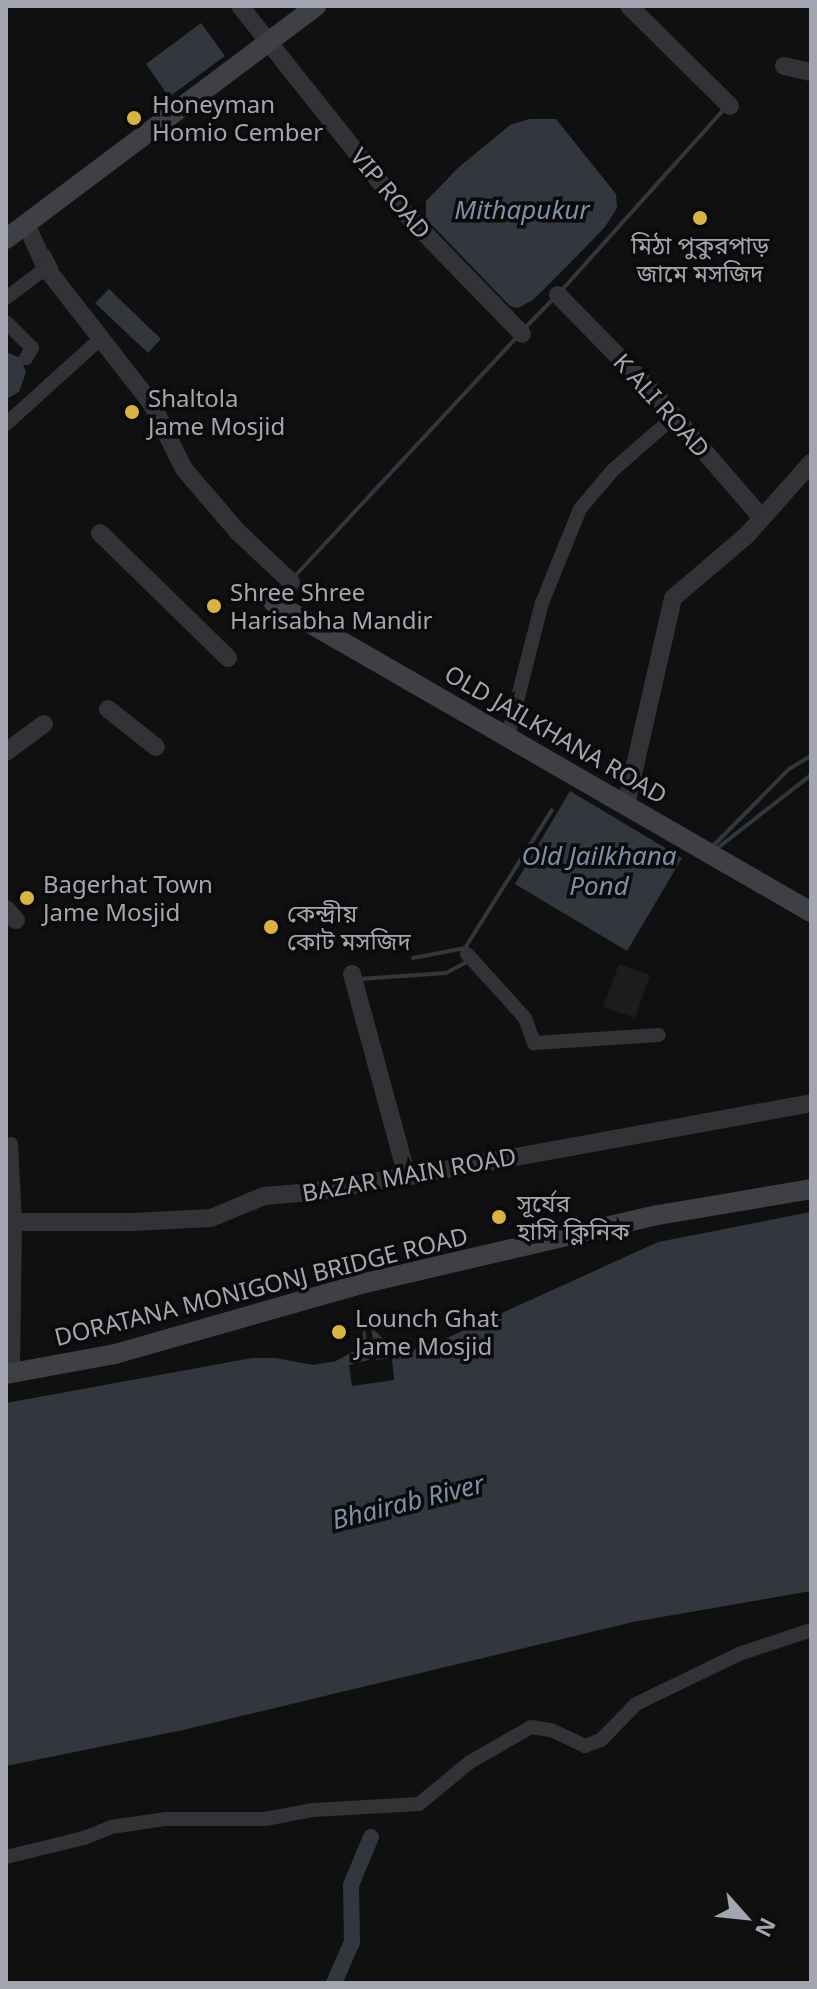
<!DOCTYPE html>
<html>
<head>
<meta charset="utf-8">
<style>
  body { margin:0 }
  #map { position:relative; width:817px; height:1989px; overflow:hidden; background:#101011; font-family:"Noto Sans","Noto Sans Bengali",sans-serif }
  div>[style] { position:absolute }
  .built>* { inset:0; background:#1c1c1e }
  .water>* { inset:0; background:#31373d }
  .pier>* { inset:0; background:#101011 }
  .stream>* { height:4px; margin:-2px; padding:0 2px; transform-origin:2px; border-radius:2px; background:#31373d }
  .canal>* { height:16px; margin:-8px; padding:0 8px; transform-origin:8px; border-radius:8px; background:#31373d }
  .minor>* { height:14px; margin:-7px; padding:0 7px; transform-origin:7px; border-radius:7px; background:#333337 }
  .tertiary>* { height:18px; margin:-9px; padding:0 9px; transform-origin:9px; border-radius:9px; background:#333337 }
  .secondary>* { height:20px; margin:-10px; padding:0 10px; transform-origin:10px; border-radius:10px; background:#3f4045 }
  .dots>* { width:22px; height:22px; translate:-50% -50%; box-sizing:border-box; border:4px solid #0b0b0c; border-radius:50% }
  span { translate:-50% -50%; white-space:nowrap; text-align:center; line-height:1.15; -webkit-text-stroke:7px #0b0b0c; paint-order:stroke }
  .poi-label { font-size:24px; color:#a3a5b0 }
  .left { translate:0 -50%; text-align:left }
  .street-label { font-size:24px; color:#a3a5b0 }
  .water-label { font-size:26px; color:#7d8fa7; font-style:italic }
  .frame { position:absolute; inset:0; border:8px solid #a3a5b0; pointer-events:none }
  .north { position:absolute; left:705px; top:1877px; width:80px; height:80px; -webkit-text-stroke:6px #0b0b0c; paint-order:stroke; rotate:117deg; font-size:22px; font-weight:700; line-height:32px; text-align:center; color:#a3a5b0 }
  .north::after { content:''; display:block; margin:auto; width:28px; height:36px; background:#a3a5b0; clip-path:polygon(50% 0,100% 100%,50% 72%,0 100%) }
</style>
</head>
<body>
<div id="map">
  <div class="built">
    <div style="clip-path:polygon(619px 964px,650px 975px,635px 1018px,603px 1007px)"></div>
  </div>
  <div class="water">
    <div style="clip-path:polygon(201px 23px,225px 56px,169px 97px,146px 64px)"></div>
    <div style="clip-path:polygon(529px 119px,556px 119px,616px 194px,617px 208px,605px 227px,571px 262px,533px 300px,518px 308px,510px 306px,426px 219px,426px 201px,459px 167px,510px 125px)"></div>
    <div style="clip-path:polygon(109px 289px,161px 339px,148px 353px,95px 303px)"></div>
    <div style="clip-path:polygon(6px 352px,20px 358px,26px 372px,19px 392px,6px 399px)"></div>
    <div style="clip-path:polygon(570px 791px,682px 858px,627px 951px,515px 884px)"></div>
    <div style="clip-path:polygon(811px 1212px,811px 1591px,633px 1622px,183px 1730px,6px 1766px,6px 1403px,252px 1358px,276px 1358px,313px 1365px,336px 1361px,354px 1351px,365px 1328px,371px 1327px,394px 1349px,409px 1351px,447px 1338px,658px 1242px)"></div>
  </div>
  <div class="pier">
    <div style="clip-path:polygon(371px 1327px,376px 1360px,392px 1358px,394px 1380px,352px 1386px,349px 1365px,369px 1360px,365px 1328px)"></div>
  </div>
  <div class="stream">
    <div style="left:48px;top:252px;width:18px;rotate:63deg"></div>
    <div style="left:561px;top:291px;width:247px;rotate:-48.1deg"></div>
    <div style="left:525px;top:328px;width:43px;rotate:-45.9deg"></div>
    <div style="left:294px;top:577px;width:328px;rotate:-47.1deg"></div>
    <div style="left:713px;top:846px;width:108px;rotate:-45.4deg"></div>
    <div style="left:789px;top:769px;width:26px;rotate:-31deg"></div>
    <div style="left:715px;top:850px;width:122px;rotate:-38deg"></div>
    <div style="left:413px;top:958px;width:53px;rotate:-10.9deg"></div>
    <div style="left:465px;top:948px;width:163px;rotate:-57.8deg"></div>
    <div style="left:359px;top:979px;width:87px;rotate:-3.9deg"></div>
    <div style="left:446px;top:973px;width:24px;rotate:-28deg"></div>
  </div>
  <div class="canal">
    <div style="left:334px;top:1983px;width:45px;rotate:-66.3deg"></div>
    <div style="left:352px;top:1942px;width:57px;rotate:-91deg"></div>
    <div style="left:351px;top:1885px;width:52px;rotate:-67.4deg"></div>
  </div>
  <div class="minor">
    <div style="left:6px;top:298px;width:50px;rotate:-36.9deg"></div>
    <div style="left:6px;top:322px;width:37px;rotate:45deg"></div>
    <div style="left:32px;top:348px;width:12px;rotate:121deg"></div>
    <div style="left:6px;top:424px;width:127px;rotate:-42.1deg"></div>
    <div style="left:508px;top:736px;width:137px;rotate:-75.7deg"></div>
    <div style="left:542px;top:603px;width:101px;rotate:-68deg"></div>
    <div style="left:580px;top:509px;width:51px;rotate:-49.8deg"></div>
    <div style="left:613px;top:470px;width:82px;rotate:-41.1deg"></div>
    <div style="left:467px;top:954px;width:86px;rotate:47.8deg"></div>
    <div style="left:525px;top:1018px;width:27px;rotate:70deg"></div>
    <div style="left:534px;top:1043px;width:125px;rotate:-3.7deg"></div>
    <div style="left:11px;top:1144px;width:78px;rotate:87.1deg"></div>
    <div style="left:15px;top:1222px;width:152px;rotate:90.8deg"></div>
    <div style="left:6px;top:1857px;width:80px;rotate:-13.7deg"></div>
    <div style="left:84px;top:1838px;width:29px;rotate:-22deg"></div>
    <div style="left:111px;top:1827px;width:56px;rotate:-8.3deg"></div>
    <div style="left:166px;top:1819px;width:99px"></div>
    <div style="left:265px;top:1819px;width:49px;rotate:-10.6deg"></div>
    <div style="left:313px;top:1810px;width:106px;rotate:-3.2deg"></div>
    <div style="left:419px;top:1804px;width:66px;rotate:-39.5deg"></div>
    <div style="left:470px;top:1762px;width:70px;rotate:-29.8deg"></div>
    <div style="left:531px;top:1727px;width:20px;rotate:9deg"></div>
    <div style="left:551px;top:1730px;width:38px;rotate:25deg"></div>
    <div style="left:585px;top:1746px;width:17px;rotate:-21deg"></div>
    <div style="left:601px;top:1740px;width:50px;rotate:-45.8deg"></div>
    <div style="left:636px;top:1704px;width:114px;rotate:-25.9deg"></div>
    <div style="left:739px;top:1654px;width:76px;rotate:-18.4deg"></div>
  </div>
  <div class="tertiary">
    <div style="left:240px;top:6px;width:262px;rotate:51.5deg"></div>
    <div style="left:403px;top:211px;width:171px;rotate:45.9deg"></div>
    <div style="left:629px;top:6px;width:142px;rotate:44.7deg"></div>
    <div style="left:784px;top:66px;width:28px;rotate:13deg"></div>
    <div style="left:26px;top:224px;width:48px;rotate:65.6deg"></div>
    <div style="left:46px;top:268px;width:172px;rotate:52.1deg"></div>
    <div style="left:152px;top:404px;width:72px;rotate:63.8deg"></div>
    <div style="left:184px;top:469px;width:83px;rotate:49.4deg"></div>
    <div style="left:238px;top:532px;width:73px;rotate:43.3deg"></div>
    <div style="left:558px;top:295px;width:137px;rotate:45.6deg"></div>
    <div style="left:654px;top:393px;width:165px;rotate:49.2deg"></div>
    <div style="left:100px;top:533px;width:179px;rotate:44.3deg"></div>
    <div style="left:108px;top:709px;width:61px;rotate:38.4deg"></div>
    <div style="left:6px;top:752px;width:47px;rotate:-36.4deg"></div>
    <div style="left:626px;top:805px;width:212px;rotate:-77.2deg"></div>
    <div style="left:673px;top:598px;width:97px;rotate:-40.4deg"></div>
    <div style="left:747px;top:535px;width:96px;rotate:-48.4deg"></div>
    <div style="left:6px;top:909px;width:15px;rotate:48deg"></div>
    <div style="left:352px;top:974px;width:210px;rotate:74.8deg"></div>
    <div style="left:6px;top:1222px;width:126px"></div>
    <div style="left:132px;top:1222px;width:79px;rotate:-2.9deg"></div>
    <div style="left:211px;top:1218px;width:57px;rotate:-22.5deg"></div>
    <div style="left:264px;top:1196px;width:47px;rotate:-4.9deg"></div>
    <div style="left:311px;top:1192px;width:106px;rotate:-9.2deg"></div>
    <div style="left:416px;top:1175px;width:402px;rotate:-10.3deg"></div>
  </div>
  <div class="secondary">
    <div style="left:6px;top:239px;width:388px;rotate:-36.9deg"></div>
    <div style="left:273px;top:602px;width:621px;rotate:29.95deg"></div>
    <div style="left:6px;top:1374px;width:111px;rotate:-10.4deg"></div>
    <div style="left:115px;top:1354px;width:260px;rotate:-15.9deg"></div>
    <div style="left:365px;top:1283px;width:301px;rotate:-13.1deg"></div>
    <div style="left:658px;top:1215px;width:155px;rotate:-9.6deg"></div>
  </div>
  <div class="dots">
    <div style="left:134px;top:118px;background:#d9b440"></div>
    <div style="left:700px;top:218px;background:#d9b440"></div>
    <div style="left:132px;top:412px;background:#d9b440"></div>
    <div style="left:214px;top:606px;background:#d9b440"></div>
    <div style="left:27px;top:898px;background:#d9b440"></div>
    <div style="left:271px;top:927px;background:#d9b440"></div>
    <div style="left:499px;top:1217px;background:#d9b440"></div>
    <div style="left:339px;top:1332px;background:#d9b440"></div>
  </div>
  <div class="poi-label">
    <span class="left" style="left:152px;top:118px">Honeyman<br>Homio Cember</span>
    <span style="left:700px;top:259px">মিঠা পুকুরপাড়<br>জামে মসজিদ</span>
    <span class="left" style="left:148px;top:412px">Shaltola<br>Jame Mosjid</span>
    <span class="left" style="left:230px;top:606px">Shree Shree<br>Harisabha Mandir</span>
    <span class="left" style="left:43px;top:898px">Bagerhat Town<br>Jame Mosjid</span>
    <span class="left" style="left:287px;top:927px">কেন্দ্রীয়<br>কোট মসজিদ</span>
    <span class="left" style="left:517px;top:1217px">সূর্যের<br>হাসি ক্লিনিক</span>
    <span class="left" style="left:355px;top:1332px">Lounch Ghat<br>Jame Mosjid</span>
  </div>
  <div class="street-label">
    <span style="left:391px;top:193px;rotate:50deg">VIP ROAD</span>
    <span style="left:662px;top:405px;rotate:48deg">K ALI ROAD</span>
    <span style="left:556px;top:734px;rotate:30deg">OLD JAILKHANA ROAD</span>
    <span style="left:409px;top:1174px;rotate:-10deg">BAZAR MAIN ROAD</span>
    <span style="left:261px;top:1286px;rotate:-14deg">DORATANA MONIGONJ BRIDGE ROAD</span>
  </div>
  <div class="water-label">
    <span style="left:522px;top:210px">Mithapukur</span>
    <span style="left:599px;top:871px">Old Jailkhana<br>Pond</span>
    <span style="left:408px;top:1502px;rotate:-14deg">Bhairab River</span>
  </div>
  <div class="frame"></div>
  <div class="north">N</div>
</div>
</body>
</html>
